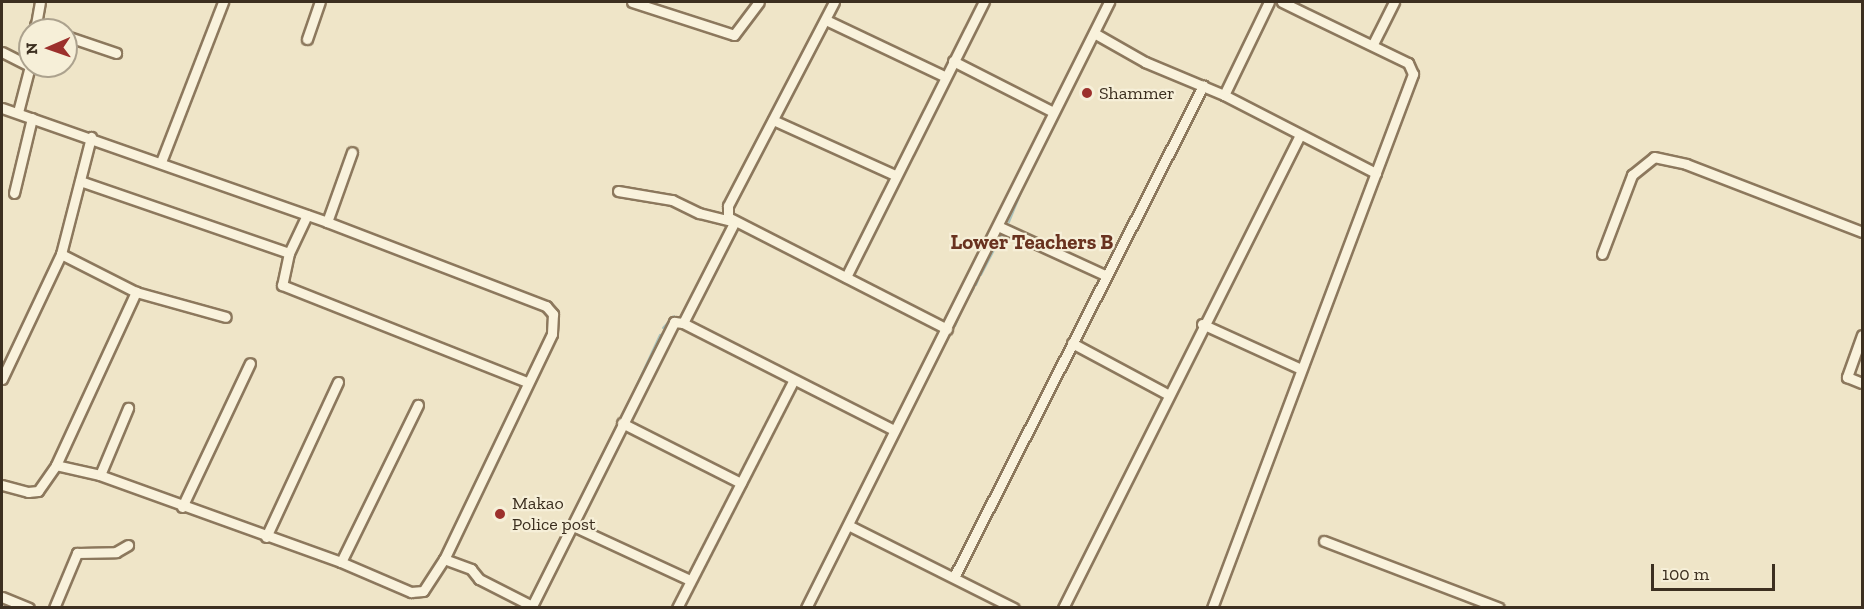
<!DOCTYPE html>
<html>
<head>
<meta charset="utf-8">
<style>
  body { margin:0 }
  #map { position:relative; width:1864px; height:609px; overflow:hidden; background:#efe5c8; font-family:"Zilla Slab",serif }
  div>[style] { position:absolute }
  .stream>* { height:2px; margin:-1px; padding:0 1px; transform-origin:1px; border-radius:1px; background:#a9c3bd }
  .roads { filter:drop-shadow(2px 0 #8c785d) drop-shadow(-2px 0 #8c785d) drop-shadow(0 2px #8c785d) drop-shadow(0 -2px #8c785d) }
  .street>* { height:9px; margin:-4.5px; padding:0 4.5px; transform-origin:4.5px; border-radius:4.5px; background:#f9f2dc }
  .dots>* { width:16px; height:16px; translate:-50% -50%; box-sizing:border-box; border:3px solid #f6efd8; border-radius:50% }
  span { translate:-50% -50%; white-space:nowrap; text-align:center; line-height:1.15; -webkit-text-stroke:4.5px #f6efd8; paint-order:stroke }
  .poi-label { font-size:18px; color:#3c2f20 }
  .left { translate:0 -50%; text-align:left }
  .quarter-label { font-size:21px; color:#69321f; font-weight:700 }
  .frame { position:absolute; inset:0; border:3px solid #3c2f20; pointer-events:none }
  .north { position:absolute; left:18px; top:18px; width:60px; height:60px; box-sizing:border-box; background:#f6efd8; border:2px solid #aca28e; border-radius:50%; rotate:268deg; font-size:16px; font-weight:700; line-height:24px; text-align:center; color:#3c2f20 }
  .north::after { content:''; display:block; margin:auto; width:21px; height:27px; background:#9c302c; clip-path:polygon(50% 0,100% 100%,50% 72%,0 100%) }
  .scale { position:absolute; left:1651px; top:564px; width:124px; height:27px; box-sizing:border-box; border:3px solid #3c2f20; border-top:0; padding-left:8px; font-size:18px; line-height:21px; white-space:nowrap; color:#3c2f20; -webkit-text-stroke:4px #f6efd8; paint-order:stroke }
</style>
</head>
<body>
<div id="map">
  <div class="stream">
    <div style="left:1101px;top:29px;width:30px;rotate:-64deg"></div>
    <div style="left:1009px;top:222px;width:64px;rotate:-67.9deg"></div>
    <div style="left:981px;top:275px;width:47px;rotate:-62.4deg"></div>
    <div style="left:976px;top:285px;width:8px;rotate:-67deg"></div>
    <div style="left:965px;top:303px;width:17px;rotate:-59deg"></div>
    <div style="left:955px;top:326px;width:21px;rotate:-67deg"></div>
    <div style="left:663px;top:328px;width:16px;rotate:-47deg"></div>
    <div style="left:943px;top:347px;width:20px;rotate:-60deg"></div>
    <div style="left:933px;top:365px;width:16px;rotate:-60deg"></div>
    <div style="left:634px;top:391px;width:62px;rotate:-65.1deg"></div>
    <div style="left:619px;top:421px;width:27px;rotate:-63deg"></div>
    <div style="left:892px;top:423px;width:15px;rotate:-58deg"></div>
    <div style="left:613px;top:433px;width:9px;rotate:-63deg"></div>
    <div style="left:878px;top:454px;width:23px;rotate:-65deg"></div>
    <div style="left:595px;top:468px;width:33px;rotate:-61deg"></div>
    <div style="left:855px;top:522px;width:15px;rotate:-67deg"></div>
    <div style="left:708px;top:557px;width:41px;rotate:-62.2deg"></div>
    <div style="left:701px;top:571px;width:9px;rotate:-63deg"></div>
    <div style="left:813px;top:608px;width:82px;rotate:-64.1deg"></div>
  </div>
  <div class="roads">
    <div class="street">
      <div style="left:632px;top:2px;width:107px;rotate:17.9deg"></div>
      <div style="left:734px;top:35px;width:41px;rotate:-52.9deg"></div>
      <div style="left:834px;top:2px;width:230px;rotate:117.5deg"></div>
      <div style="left:728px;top:206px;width:11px;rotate:90deg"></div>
      <div style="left:728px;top:217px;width:246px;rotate:27.1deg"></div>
      <div style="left:826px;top:20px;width:131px;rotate:25.4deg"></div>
      <div style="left:35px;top:25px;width:16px;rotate:18deg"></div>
      <div style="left:35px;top:30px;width:28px;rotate:-80deg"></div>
      <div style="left:1094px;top:33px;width:59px;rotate:29.6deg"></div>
      <div style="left:1145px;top:62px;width:86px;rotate:22.7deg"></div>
      <div style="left:1224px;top:95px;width:171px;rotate:27.2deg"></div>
      <div style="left:66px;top:36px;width:53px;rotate:18.8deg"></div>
      <div style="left:307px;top:39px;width:39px;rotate:-71deg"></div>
      <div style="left:1373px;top:44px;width:47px;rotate:-63.4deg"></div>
      <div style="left:2px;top:52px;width:31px;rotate:27deg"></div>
      <div style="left:953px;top:61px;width:112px;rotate:27deg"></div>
      <div style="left:1224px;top:95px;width:103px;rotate:-64.2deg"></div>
      <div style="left:2px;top:108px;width:344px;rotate:19.3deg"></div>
      <div style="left:327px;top:222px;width:235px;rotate:21deg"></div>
      <div style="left:546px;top:306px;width:11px;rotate:49deg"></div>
      <div style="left:553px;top:314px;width:20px;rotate:93deg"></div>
      <div style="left:552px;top:334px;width:250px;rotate:115.6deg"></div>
      <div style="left:444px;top:559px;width:38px;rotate:123deg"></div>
      <div style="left:423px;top:591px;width:12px;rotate:175deg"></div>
      <div style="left:411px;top:592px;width:76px;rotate:-156.8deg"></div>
      <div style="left:341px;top:562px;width:256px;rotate:-160.2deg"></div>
      <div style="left:100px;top:475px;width:45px;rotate:-167.2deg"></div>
      <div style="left:18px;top:112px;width:48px;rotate:-75.4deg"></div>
      <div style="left:773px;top:120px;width:134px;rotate:24.3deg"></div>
      <div style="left:161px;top:162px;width:172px;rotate:-68.8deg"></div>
      <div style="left:80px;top:181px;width:221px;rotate:19deg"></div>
      <div style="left:618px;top:191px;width:55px;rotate:9.5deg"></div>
      <div style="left:672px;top:200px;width:30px;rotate:26deg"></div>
      <div style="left:699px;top:213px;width:32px;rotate:14deg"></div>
      <div style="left:14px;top:193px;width:77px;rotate:-76.5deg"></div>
      <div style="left:307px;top:215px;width:42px;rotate:115.3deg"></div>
      <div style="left:289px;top:253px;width:33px;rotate:102deg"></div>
      <div style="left:282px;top:285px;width:264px;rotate:21.6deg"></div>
      <div style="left:327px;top:222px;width:74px;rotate:-70.3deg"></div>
      <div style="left:1000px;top:227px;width:115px;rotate:24.6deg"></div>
      <div style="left:61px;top:254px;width:84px;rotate:26.9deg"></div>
      <div style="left:136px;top:292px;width:93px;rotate:15.5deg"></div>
      <div style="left:1602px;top:254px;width:85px;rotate:-69.2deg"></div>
      <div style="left:1632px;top:175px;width:28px;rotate:-39deg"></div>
      <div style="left:1654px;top:157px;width:33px;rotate:12deg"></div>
      <div style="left:1686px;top:164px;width:189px;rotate:21.1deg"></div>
      <div style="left:846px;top:277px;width:308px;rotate:-63.4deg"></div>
      <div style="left:683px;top:323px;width:112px;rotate:-63deg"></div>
      <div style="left:1202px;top:324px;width:109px;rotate:24.4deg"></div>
      <div style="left:1862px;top:335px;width:45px;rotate:109.7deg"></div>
      <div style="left:1847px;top:377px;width:16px;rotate:22deg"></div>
      <div style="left:1072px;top:343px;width:108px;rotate:28.2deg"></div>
      <div style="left:2px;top:379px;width:138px;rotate:-64.7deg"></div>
      <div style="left:61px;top:254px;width:121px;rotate:-75.6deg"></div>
      <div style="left:622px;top:423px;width:133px;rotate:26.8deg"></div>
      <div style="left:100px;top:475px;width:73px;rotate:-67.3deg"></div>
      <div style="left:2px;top:485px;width:27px;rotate:15deg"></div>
      <div style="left:28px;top:492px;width:10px;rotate:-6deg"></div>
      <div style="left:38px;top:491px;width:32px;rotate:-55deg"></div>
      <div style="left:56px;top:465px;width:191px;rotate:-65.2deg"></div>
      <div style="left:182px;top:507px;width:159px;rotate:-64.7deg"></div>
      <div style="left:573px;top:526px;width:129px;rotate:24.8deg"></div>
      <div style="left:850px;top:526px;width:183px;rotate:26.6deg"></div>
      <div style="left:266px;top:537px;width:171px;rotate:-65.1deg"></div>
      <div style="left:1324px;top:541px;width:187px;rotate:20.9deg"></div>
      <div style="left:444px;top:559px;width:29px;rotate:20deg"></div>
      <div style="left:471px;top:569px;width:13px;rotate:51deg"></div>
      <div style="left:479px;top:579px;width:59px;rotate:27deg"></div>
      <div style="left:341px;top:562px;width:175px;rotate:-63.9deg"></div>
      <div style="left:954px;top:577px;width:551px;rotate:-63.11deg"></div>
      <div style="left:2px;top:597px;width:29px;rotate:22deg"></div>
      <div style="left:54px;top:608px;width:60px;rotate:-67.3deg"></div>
      <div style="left:77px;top:553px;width:39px;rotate:-1deg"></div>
      <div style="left:116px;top:552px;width:14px;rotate:-30deg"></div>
      <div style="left:531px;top:608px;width:320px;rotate:-63.4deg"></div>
      <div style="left:674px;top:322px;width:9px;rotate:6deg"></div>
      <div style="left:683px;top:323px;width:237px;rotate:26.9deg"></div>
      <div style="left:677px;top:608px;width:255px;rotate:-62.9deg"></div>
      <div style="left:806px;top:608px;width:678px;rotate:-63.43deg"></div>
      <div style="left:1063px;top:608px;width:529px;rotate:-63.39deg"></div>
      <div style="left:1212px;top:608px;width:571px;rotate:-69.37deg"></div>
      <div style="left:1413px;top:74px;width:12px;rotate:-114deg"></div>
      <div style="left:1408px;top:63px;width:140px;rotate:-154.2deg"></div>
    </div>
  </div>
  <div class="dots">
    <div style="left:1087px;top:93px;background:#9c302c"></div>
    <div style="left:500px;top:514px;background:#9c302c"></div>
  </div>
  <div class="poi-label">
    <span class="left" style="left:1099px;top:93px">Shammer</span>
    <span class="left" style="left:512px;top:514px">Makao<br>Police post</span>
  </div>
  <div class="quarter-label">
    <span style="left:1032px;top:242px">Lower Teachers B</span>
  </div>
  <div class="frame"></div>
  <div class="north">N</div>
  <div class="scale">100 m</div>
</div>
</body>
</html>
